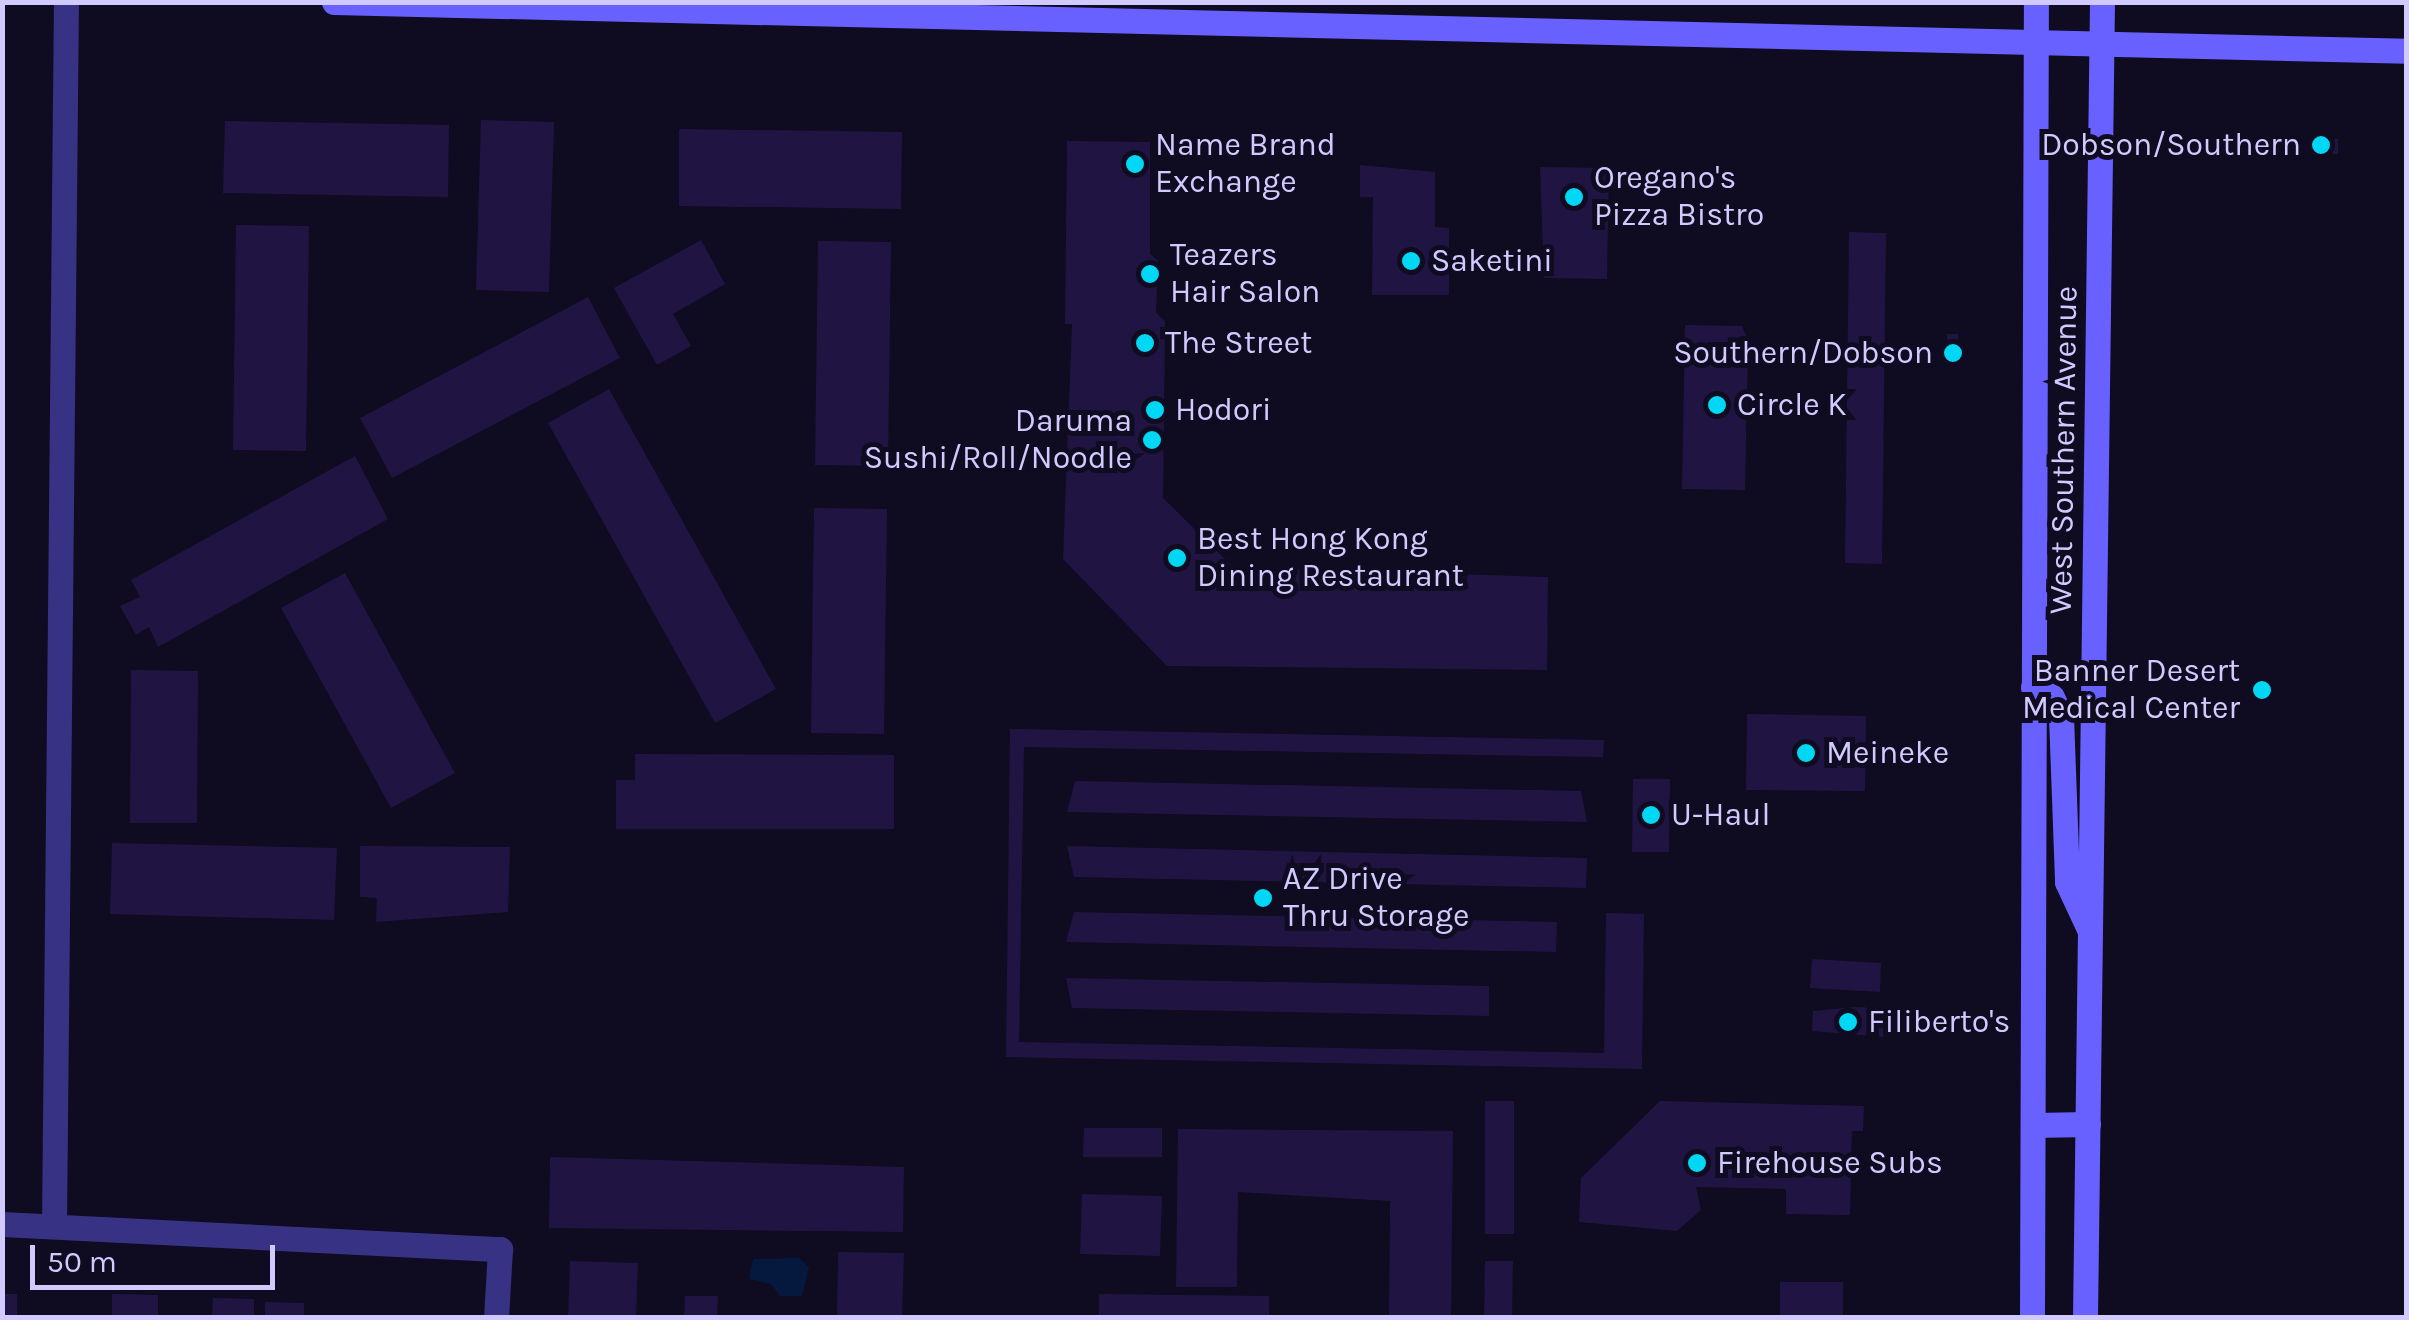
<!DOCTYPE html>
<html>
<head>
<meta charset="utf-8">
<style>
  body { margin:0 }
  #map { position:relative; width:2409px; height:1320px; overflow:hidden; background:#0f0b20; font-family:Karla,sans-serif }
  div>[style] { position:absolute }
  .water>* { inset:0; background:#05193f }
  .building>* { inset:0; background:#201542 }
  .minor>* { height:25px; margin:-12.5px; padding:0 12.5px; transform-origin:12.5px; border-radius:12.5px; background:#373283 }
  .secondary>* { height:25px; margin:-12.5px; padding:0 12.5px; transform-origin:12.5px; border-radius:12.5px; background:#6961ff }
  .dots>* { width:28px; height:28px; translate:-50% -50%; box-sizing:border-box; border:5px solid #0f0b20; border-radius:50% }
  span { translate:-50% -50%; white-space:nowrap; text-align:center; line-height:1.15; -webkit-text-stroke:10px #0f0b20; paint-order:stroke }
  .poi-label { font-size:32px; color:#d1caff }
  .right { translate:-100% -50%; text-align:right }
  .left { translate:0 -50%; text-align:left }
  .street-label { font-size:32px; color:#d1caff }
  .frame { position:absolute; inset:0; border:5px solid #d1caff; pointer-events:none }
  .scale { position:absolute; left:30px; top:1245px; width:245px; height:45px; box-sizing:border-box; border:5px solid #d1caff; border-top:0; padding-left:12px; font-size:30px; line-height:35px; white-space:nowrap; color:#d1caff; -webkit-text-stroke:8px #0f0b20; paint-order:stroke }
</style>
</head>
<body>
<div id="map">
  <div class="water">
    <div style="clip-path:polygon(799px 1258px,809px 1267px,802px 1296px,780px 1296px,771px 1284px,749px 1279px,753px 1259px)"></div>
  </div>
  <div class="building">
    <div style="clip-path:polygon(481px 120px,554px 122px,549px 292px,476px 290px)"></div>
    <div style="clip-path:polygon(225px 121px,449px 125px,448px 197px,223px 193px)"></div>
    <div style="clip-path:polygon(679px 129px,902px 132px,901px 209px,679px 206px)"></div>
    <div style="clip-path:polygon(2309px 139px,2338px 139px,2338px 154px,2310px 154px)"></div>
    <div style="clip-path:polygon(1067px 141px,1150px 142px,1150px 254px,1158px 261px,1156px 313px,1165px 321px,1163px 498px,1233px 567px,1548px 577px,1547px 670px,1167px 666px,1063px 559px,1072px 324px,1065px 324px)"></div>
    <div style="clip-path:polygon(1360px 165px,1435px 172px,1435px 227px,1449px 228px,1449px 295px,1372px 295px,1373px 197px,1360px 197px)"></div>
    <div style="clip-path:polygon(1540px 167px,1609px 168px,1607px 279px,1544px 278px)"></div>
    <div style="clip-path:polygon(236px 225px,309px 226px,306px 451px,233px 450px)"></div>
    <div style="clip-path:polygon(1849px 232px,1886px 233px,1882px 564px,1845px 563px)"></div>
    <div style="clip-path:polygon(701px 240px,725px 284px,673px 314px,691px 346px,657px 365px,614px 288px)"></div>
    <div style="clip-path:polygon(818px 241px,891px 242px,888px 466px,815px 465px)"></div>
    <div style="clip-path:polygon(588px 297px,620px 358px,392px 478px,360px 418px)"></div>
    <div style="clip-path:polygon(1685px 325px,1742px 326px,1748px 340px,1745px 490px,1682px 489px)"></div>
    <div style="clip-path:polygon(1947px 334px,1958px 334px,1958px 360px,1948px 359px)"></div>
    <div style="clip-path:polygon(609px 389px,776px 689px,715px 723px,548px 423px)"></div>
    <div style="clip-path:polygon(355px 456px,388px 519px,158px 647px,149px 627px,136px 635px,120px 606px,140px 597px,131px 580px)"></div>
    <div style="clip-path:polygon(814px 508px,887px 509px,884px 734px,811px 733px)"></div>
    <div style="clip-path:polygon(345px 573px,455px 773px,391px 808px,281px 608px)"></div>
    <div style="clip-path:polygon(131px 670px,198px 671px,197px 823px,130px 823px)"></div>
    <div style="clip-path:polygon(1747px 714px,1866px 716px,1865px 791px,1746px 790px)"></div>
    <div style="clip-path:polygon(1010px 729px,1604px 740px,1603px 757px,1024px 747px,1019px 1042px,1604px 1053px,1606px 913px,1644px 914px,1642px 1069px,1006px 1057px)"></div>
    <div style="clip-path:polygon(635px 754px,894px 755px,894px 829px,616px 829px,616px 780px,635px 780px)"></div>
    <div style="clip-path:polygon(1633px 779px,1670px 779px,1669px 852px,1632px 852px)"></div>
    <div style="clip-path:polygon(1075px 781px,1581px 791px,1587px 822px,1067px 812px)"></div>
    <div style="clip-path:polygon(112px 843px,337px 848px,334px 920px,110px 914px)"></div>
    <div style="clip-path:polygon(360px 846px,510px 847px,508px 912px,376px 922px,377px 898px,360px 897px)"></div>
    <div style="clip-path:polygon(1067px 846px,1587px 858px,1586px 888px,1074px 877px)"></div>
    <div style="clip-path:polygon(1074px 912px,1557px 922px,1556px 952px,1066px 942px)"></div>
    <div style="clip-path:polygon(1812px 959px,1881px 963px,1880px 992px,1810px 988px)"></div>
    <div style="clip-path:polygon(1066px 978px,1489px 986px,1489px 1016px,1072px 1008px)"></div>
    <div style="clip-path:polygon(1855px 1007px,1884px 1008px,1884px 1037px,1812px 1031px,1813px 1011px)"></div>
    <div style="clip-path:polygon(1485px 1101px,1514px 1101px,1514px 1234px,1485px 1234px)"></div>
    <div style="clip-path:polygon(1660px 1101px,1864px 1106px,1863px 1131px,1852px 1131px,1850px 1215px,1786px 1214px,1786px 1189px,1696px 1187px,1701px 1210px,1677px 1231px,1579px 1222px,1581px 1178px)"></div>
    <div style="clip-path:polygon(1084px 1128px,1162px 1128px,1162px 1157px,1083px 1157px)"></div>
    <div style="clip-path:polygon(1178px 1129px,1453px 1131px,1451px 1318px,1389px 1318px,1390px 1201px,1238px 1192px,1237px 1287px,1176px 1287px)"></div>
    <div style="clip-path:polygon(550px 1157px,904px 1167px,903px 1232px,549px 1228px)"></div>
    <div style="clip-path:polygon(1082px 1194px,1162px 1196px,1160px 1256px,1080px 1254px)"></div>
    <div style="clip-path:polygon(838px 1252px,904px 1253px,902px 1318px,837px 1318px)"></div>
    <div style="clip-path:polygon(570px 1261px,638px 1263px,636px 1318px,568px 1318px)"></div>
    <div style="clip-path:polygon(1485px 1261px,1513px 1261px,1512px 1318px,1484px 1318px)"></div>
    <div style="clip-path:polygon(1780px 1282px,1843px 1282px,1843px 1318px,1780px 1318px)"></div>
    <div style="clip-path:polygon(2px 1294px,17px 1294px,17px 1318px,2px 1318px)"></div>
    <div style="clip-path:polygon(112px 1294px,158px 1295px,158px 1318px,112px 1318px)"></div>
    <div style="clip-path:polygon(1099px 1294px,1269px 1296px,1269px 1318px,1099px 1318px)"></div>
    <div style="clip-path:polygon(685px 1296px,718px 1296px,717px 1318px,684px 1318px)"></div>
    <div style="clip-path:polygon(213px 1298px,254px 1299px,254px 1318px,212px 1318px)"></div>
    <div style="clip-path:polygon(265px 1302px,304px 1303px,304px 1318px,265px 1318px)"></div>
  </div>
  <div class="minor">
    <div style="left:2px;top:1224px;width:499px;rotate:2.9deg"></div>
    <div style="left:500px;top:1249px;width:69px;rotate:93.3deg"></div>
    <div style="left:54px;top:1225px;width:1223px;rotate:-89.44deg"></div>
  </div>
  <div class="secondary">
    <div style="left:334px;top:2px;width:2073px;rotate:1.35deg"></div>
    <div style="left:2033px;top:687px;width:21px;rotate:28deg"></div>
    <div style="left:2052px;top:697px;width:21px;rotate:65deg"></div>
    <div style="left:2061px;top:716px;width:166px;rotate:87.9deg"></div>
    <div style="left:2067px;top:882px;width:52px;rotate:64.9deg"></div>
    <div style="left:2033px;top:1125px;width:55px;rotate:-1deg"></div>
    <div style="left:2032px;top:1318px;width:1316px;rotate:-89.83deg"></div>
    <div style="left:2085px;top:1318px;width:1316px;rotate:-89.26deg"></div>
  </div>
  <div class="dots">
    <div style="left:2321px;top:145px;background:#00d7f5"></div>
    <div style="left:1135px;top:164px;background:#00d7f5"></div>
    <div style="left:1574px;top:197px;background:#00d7f5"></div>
    <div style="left:1411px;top:261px;background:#00d7f5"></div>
    <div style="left:1150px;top:274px;background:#00d7f5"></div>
    <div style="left:1145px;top:343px;background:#00d7f5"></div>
    <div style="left:1953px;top:353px;background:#00d7f5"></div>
    <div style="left:1717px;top:405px;background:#00d7f5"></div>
    <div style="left:1155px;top:410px;background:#00d7f5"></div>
    <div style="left:1152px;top:440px;background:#00d7f5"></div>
    <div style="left:1177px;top:558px;background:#00d7f5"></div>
    <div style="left:2262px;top:690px;background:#00d7f5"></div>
    <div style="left:1806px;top:753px;background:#00d7f5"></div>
    <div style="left:1651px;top:815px;background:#00d7f5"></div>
    <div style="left:1263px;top:898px;background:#00d7f5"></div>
    <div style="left:1848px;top:1022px;background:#00d7f5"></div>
    <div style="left:1697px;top:1163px;background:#00d7f5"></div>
  </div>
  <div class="poi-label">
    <span class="right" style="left:2301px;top:145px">Dobson/Southern</span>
    <span class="left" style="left:1155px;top:164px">Name Brand<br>Exchange</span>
    <span class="left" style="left:1594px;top:197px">Oregano's<br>Pizza Bistro</span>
    <span class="left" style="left:1170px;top:274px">Teazers<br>Hair Salon</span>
    <span class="left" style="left:1431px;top:261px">Saketini</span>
    <span class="left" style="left:1165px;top:343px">The Street</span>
    <span class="right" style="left:1933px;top:353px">Southern/Dobson</span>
    <span class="left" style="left:1737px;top:405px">Circle K</span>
    <span class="left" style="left:1175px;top:410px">Hodori</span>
    <span class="right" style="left:1132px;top:440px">Daruma<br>Sushi/Roll/Noodle</span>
    <span class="left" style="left:1197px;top:558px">Best Hong Kong<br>Dining Restaurant</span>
    <span class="right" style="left:2240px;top:690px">Banner Desert<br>Medical Center</span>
    <span class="left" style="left:1826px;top:753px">Meineke</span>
    <span class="left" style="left:1671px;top:815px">U-Haul</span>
    <span class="left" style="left:1283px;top:898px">AZ Drive<br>Thru Storage</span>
    <span class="left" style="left:1868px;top:1022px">Filiberto's</span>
    <span class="left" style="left:1717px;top:1163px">Firehouse Subs</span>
  </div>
  <div class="street-label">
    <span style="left:2064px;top:450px;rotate:-89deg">West Southern Avenue</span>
  </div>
  <div class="frame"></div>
  <div class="scale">50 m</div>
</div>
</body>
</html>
